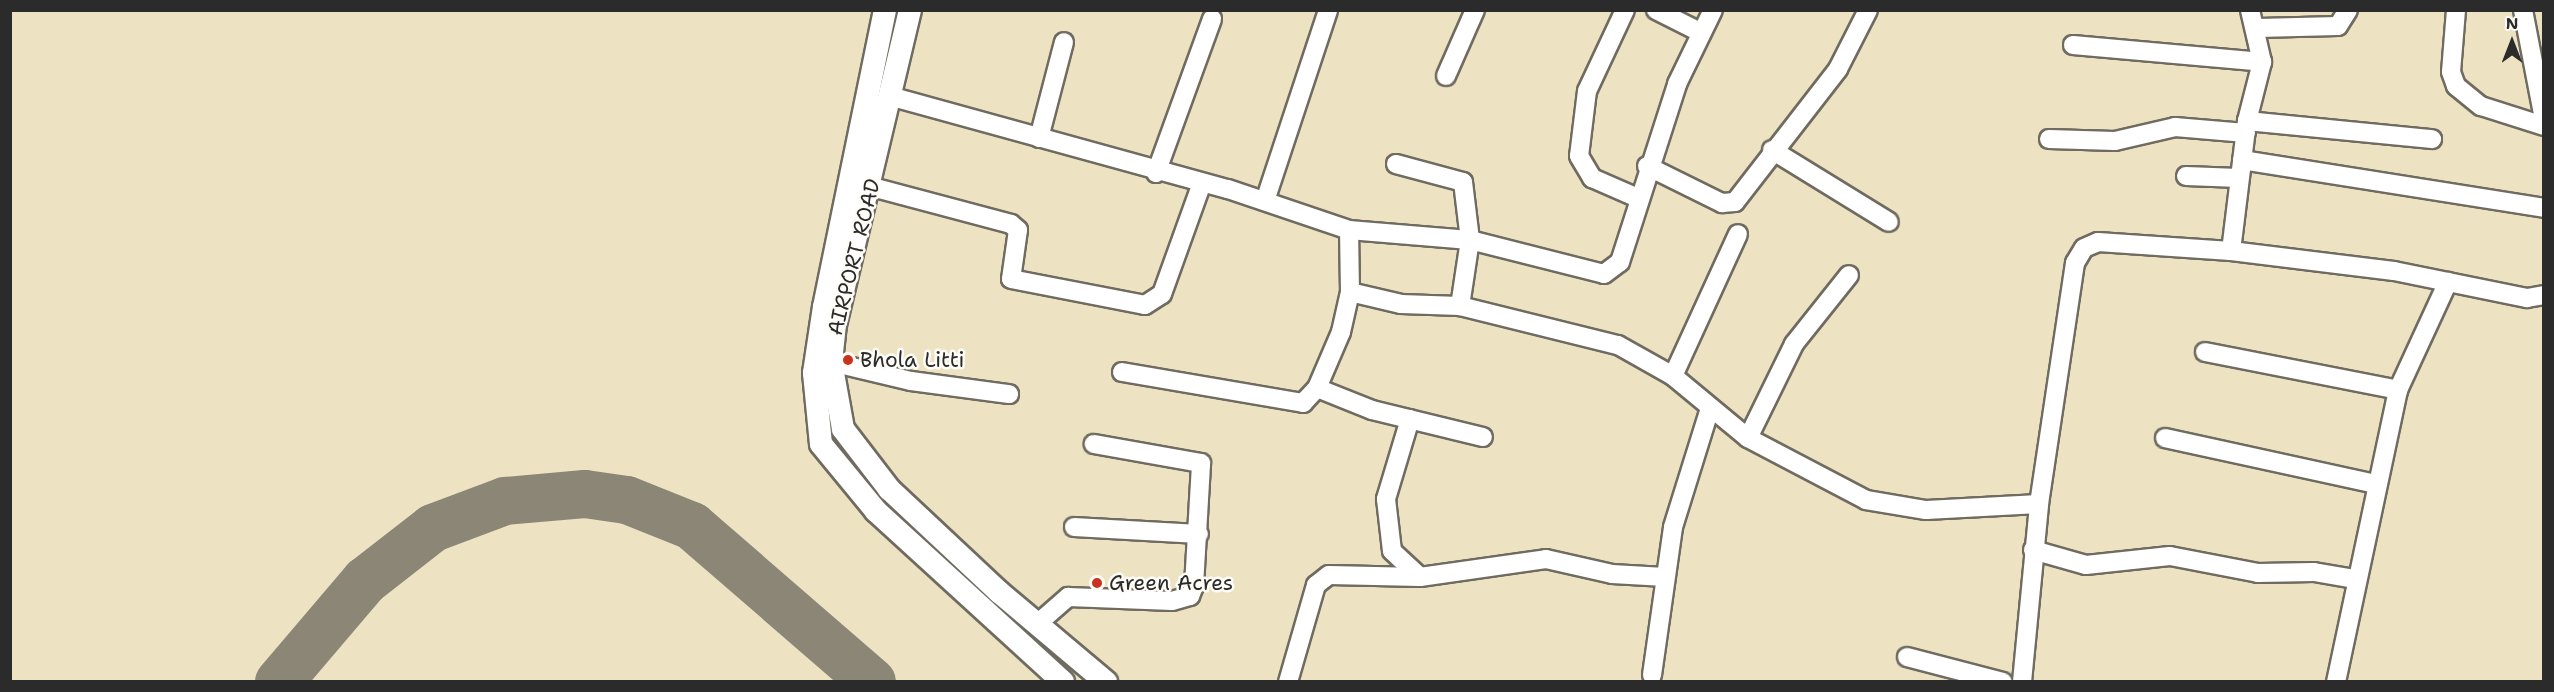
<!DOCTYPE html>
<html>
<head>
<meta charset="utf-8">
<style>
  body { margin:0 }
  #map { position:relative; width:2554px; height:692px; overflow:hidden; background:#ede2c2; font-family:"Shantell Sans",sans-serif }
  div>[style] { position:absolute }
  .taxiway>* { height:48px; margin:-24px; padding:0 24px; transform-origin:24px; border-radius:24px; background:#8c8676 }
  .roads { filter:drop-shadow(2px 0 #6f6b60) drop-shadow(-2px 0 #6f6b60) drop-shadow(0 2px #6f6b60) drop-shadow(0 -2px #6f6b60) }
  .minor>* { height:18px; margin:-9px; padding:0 9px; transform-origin:9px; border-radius:9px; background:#fff }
  .tertiary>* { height:22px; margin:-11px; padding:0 11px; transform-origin:11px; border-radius:11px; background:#fff }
  .dots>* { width:16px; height:16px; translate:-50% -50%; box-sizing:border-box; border:3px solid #fdfcf7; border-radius:50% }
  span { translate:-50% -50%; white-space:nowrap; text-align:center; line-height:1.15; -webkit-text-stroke:5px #fdfcf7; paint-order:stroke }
  .street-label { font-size:21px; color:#2b2b2b }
  .poi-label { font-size:21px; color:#2b2b2b }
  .left { translate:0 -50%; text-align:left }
  .frame { position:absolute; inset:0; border:12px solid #2b2b2b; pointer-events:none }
  .north { position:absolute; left:2482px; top:12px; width:60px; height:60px; -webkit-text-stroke:4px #fdfcf7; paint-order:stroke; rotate:0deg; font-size:16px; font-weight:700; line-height:24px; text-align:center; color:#2b2b2b }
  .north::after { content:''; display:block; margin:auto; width:21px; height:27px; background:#2b2b2b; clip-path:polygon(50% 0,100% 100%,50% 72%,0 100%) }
</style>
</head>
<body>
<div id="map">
  <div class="taxiway">
    <div style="left:279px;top:682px;width:133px;rotate:-49.6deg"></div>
    <div style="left:365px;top:581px;width:86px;rotate:-37.9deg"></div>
    <div style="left:433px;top:528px;width:77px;rotate:-20.6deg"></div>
    <div style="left:505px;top:501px;width:80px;rotate:-5deg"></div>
    <div style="left:585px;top:494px;width:42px;rotate:8.1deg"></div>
    <div style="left:627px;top:500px;width:70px;rotate:21.8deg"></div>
    <div style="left:692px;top:526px;width:238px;rotate:40.9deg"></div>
  </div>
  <div class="roads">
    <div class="minor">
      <div style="left:1625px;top:10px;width:89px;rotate:115.1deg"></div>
      <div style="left:1587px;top:91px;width:65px;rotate:97deg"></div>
      <div style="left:1579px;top:156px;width:26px;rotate:59deg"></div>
      <div style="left:1592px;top:178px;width:50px;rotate:23.5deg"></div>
      <div style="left:1656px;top:10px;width:51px;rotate:26.6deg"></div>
      <div style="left:2456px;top:10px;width:62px;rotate:94.6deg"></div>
      <div style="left:2451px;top:72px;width:15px;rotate:70deg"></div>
      <div style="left:2456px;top:86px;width:32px;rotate:39deg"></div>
      <div style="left:2481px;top:106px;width:66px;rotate:17.6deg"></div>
      <div style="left:2523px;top:10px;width:111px;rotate:79.1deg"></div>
      <div style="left:2258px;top:28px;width:80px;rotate:-1.4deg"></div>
      <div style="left:2338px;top:26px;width:19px;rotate:-58deg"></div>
      <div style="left:2073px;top:45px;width:190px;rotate:5.1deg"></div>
      <div style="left:1446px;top:76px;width:72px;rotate:-66.3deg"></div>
      <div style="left:893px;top:97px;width:347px;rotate:15.4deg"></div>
      <div style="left:1228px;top:189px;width:128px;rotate:18.7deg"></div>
      <div style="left:1349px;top:230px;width:121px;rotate:4.7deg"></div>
      <div style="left:1470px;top:240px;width:67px;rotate:98.6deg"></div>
      <div style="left:2247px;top:121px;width:186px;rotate:5.6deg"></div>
      <div style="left:1039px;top:138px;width:99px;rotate:-75.4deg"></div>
      <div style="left:2049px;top:139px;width:66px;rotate:1.7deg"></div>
      <div style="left:2115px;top:141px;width:62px;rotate:-13.1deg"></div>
      <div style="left:2175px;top:127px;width:71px;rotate:4.8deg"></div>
      <div style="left:1772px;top:150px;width:137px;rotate:31.6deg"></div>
      <div style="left:2242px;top:160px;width:306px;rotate:9deg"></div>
      <div style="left:1396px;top:164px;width:69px;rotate:15deg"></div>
      <div style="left:1463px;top:182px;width:58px;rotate:83.1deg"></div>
      <div style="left:1470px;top:240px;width:138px;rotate:14.2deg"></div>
      <div style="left:1604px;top:274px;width:20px;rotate:-37deg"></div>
      <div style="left:1620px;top:262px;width:187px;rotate:-72.2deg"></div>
      <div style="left:1677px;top:84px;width:82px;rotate:-64.1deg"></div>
      <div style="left:1647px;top:166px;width:84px;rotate:26.3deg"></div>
      <div style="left:1722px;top:203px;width:13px;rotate:-4deg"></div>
      <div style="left:1735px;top:202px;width:168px;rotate:-52.2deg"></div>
      <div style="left:1838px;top:69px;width:66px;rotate:-63deg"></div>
      <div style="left:1156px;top:173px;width:164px;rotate:-70deg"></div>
      <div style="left:2186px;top:176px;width:53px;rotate:2.2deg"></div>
      <div style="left:872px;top:187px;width:144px;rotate:14.9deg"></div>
      <div style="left:1011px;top:224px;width:9px;rotate:41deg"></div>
      <div style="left:1018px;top:230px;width:49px;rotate:98.1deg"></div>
      <div style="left:1011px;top:279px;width:136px;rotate:11deg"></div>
      <div style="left:1145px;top:305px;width:20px;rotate:-33deg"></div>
      <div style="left:1162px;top:294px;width:118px;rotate:-70.2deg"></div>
      <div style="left:1265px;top:201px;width:201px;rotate:-71.7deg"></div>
      <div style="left:2231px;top:251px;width:131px;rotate:-83deg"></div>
      <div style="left:2247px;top:121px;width:61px;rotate:-75.7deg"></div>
      <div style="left:2262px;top:62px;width:53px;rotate:-103deg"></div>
      <div style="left:1350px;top:292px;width:52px;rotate:13.2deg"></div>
      <div style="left:1401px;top:304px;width:59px;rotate:1.9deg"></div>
      <div style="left:1460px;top:306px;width:163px;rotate:13.9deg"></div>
      <div style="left:1618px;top:345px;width:63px;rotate:29.4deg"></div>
      <div style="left:1673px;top:376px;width:97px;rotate:39.6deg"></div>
      <div style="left:1748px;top:438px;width:133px;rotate:27.7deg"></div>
      <div style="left:1866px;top:500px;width:61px;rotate:9.5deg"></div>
      <div style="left:1926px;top:510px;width:113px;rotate:-3deg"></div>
      <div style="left:2205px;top:352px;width:197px;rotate:11.1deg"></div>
      <div style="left:831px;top:362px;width:82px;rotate:13.4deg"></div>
      <div style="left:911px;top:381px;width:99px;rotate:7.6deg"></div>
      <div style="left:1122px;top:372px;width:184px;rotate:9.7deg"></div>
      <div style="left:1303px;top:403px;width:21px;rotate:-47deg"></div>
      <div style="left:1317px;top:388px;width:61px;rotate:-66.8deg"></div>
      <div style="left:1341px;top:332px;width:41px;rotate:-77.3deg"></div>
      <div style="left:1350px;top:292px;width:62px;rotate:-90.9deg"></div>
      <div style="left:1673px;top:376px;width:156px;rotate:-65.4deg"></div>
      <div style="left:1317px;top:388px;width:59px;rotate:21.8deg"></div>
      <div style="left:1372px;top:410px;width:114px;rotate:13.7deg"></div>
      <div style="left:1410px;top:419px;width:84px;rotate:106.7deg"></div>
      <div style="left:1386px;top:499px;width:52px;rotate:83.4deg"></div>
      <div style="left:1392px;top:551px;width:38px;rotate:43deg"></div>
      <div style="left:1748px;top:438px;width:105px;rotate:-63.9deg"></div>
      <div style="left:1794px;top:344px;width:88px;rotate:-51.4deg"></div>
      <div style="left:2165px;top:438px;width:216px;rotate:12.3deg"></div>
      <div style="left:1074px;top:527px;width:125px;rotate:3.2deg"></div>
      <div style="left:2033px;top:550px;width:55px;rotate:15.8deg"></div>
      <div style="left:2086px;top:565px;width:84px;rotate:-6.1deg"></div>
      <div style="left:2170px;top:556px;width:90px;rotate:10.9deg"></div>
      <div style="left:2258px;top:573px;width:56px;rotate:-1deg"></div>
      <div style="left:2314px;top:572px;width:42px;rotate:9.7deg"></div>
      <div style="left:1036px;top:625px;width:43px;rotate:-41.2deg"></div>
      <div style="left:1068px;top:597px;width:104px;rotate:2.2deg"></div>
      <div style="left:1172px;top:601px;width:19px;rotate:-16deg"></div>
      <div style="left:1190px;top:596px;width:11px;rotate:-68deg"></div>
      <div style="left:1194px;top:586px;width:123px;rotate:-86.7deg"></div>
      <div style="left:1201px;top:463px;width:109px;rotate:-169.9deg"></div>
      <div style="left:1907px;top:657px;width:99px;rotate:14.6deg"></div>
      <div style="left:1652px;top:675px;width:149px;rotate:-81.9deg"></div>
      <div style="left:1673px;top:527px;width:125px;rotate:-72.7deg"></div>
      <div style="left:1288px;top:682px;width:101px;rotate:-73.9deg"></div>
      <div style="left:1316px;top:585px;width:16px;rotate:-38deg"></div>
      <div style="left:1329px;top:575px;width:91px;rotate:1.3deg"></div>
      <div style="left:1420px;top:577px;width:127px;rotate:-8.1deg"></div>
      <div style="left:1546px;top:559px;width:68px;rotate:12.8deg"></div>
      <div style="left:1612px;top:574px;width:53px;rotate:3.2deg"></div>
      <div style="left:2022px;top:682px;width:179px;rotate:-84.5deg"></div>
      <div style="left:2039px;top:504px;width:244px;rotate:-81.5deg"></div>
      <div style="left:2075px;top:263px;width:17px;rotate:-59deg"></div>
      <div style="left:2084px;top:248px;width:15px;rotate:-23deg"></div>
      <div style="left:2098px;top:242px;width:133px;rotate:3.9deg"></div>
      <div style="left:2231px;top:251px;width:164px;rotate:7deg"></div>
      <div style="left:2394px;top:271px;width:136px;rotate:11.5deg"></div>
      <div style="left:2527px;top:298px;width:17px;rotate:-10deg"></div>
      <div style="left:2336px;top:682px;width:299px;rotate:-78deg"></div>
      <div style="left:2398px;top:390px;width:119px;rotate:-65.2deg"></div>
    </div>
    <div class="tertiary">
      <div style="left:885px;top:10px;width:303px;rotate:101.6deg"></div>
      <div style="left:824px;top:307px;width:67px;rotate:98.6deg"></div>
      <div style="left:814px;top:373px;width:71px;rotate:84.4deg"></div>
      <div style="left:821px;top:444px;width:87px;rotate:50.6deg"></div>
      <div style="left:876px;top:511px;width:253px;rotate:42.4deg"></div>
      <div style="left:910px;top:10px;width:323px;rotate:103.4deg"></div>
      <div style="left:835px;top:324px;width:38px;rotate:96deg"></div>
      <div style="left:831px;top:362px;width:68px;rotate:79.8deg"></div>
      <div style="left:843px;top:429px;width:76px;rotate:52.5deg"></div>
      <div style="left:889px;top:489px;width:151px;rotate:43.1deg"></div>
      <div style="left:999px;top:592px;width:140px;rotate:40.1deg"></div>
    </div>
  </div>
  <div class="dots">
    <div style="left:848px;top:360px;background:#c8321e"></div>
    <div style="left:1097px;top:583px;background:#c8321e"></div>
  </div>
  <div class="street-label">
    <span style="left:854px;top:257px;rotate:-76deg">AIRPORT ROAD</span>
  </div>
  <div class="poi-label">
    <span class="left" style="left:860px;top:360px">Bhola Litti</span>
    <span class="left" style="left:1109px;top:583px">Green Acres</span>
  </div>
  <div class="frame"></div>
  <div class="north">N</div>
</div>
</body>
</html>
